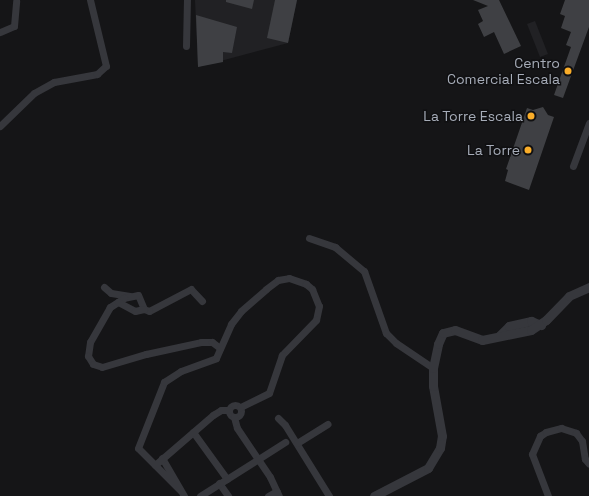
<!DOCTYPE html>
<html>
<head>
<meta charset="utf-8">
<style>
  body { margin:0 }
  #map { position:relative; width:589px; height:496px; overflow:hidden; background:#151517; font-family:"Space Grotesk",sans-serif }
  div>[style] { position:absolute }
  .built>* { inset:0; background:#212124 }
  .building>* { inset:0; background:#3f4044 }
  .minor>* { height:7px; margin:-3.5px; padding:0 3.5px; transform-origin:3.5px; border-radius:3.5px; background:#36373c }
  .minor>.ring { margin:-3.5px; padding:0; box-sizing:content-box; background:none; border:7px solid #36373c; border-radius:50% }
  .tertiary>* { height:9px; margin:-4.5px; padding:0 4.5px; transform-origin:4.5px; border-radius:4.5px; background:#36373c }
  .dots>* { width:11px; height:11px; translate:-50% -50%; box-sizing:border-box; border:2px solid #101012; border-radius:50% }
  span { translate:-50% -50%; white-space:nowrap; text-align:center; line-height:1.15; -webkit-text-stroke:3px #101012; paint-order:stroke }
  .poi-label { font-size:14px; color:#a6acb8 }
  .right { translate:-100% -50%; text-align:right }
</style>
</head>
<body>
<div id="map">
  <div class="built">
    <div style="clip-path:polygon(195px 0,297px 0,288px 43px,198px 67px)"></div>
    <div style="clip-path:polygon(535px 21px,548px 54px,540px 57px,527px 24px)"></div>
  </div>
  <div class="building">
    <div style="clip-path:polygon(226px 0,254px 0,252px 9px,226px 2px)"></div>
    <div style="clip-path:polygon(275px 0,297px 0,288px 43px,267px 38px)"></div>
    <div style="clip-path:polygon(473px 0,499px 0,521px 46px,504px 54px,494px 32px,484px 37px,478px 24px,483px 21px,478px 10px,488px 6px)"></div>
    <div style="clip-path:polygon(565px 0,589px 0,589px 27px,563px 98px,554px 95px,571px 47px,566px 45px,571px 32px,561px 28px,565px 16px,560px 14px)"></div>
    <div style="clip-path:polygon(196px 15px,237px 27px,232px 53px,223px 52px,223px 62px,198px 67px)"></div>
    <div style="clip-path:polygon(543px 107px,548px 115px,554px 117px,529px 190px,505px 181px,508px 170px,506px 169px,527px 108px,533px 110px)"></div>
  </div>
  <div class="minor">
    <div style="left:0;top:32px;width:15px;rotate:-23deg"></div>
    <div style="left:14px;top:26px;width:25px;rotate:-85deg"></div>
    <div style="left:186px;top:46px;width:46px;rotate:-88.8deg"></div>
    <div style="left:0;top:126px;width:47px;rotate:-44.1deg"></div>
    <div style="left:34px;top:93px;width:23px;rotate:-29deg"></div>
    <div style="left:54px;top:82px;width:44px;rotate:-10.5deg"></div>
    <div style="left:97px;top:74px;width:12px;rotate:-42deg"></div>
    <div style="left:106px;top:66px;width:68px;rotate:-103.6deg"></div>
    <div style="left:573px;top:166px;width:46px;rotate:-69.6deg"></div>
    <div style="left:309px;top:238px;width:28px;rotate:19deg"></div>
    <div style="left:335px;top:247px;width:38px;rotate:40deg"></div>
    <div style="left:364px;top:271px;width:66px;rotate:70.5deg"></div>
    <div style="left:386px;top:333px;width:14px;rotate:45deg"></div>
    <div style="left:396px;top:343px;width:45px;rotate:34deg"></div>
    <div style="left:104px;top:287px;width:9px;rotate:41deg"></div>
    <div style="left:111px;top:293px;width:19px;rotate:9deg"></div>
    <div style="left:202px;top:301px;width:16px;rotate:-133deg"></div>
    <div style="left:191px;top:289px;width:47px;rotate:152.4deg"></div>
    <div style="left:149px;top:311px;width:5px;rotate:-158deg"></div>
    <div style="left:144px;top:309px;width:15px;rotate:-113deg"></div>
    <div style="left:138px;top:295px;width:14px;rotate:168deg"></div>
    <div style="left:124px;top:298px;width:17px;rotate:147deg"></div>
    <div style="left:110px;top:307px;width:40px;rotate:119.7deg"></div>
    <div style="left:90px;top:342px;width:14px;rotate:98deg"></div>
    <div style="left:88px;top:356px;width:9px;rotate:58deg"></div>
    <div style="left:93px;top:364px;width:9px;rotate:18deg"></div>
    <div style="left:102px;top:367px;width:46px;rotate:-16.5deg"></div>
    <div style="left:146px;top:354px;width:56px;rotate:-12.3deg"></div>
    <div style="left:201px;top:342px;width:11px"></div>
    <div style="left:212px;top:342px;width:10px;rotate:37deg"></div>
    <div style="left:118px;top:302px;width:19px;rotate:28deg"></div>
    <div style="left:135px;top:311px;width:9px;rotate:-13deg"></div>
    <div class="ring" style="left:229px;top:405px;width:5px;height:5px"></div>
    <div style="left:234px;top:417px;width:11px;rotate:75deg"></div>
    <div style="left:237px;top:428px;width:59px;rotate:56deg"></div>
    <div style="left:270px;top:477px;width:21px;rotate:65deg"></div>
    <div style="left:278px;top:418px;width:10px;rotate:45deg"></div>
    <div style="left:285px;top:425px;width:84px;rotate:58.2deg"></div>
    <div style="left:193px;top:432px;width:58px;rotate:54.1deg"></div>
    <div style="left:297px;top:443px;width:36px;rotate:-32deg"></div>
    <div style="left:162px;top:458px;width:44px;rotate:59.9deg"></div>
    <div style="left:155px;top:465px;width:77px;rotate:-40.8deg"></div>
    <div style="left:213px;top:415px;width:9px;rotate:-32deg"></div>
    <div style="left:221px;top:410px;width:8px"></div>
    <div style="left:219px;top:483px;width:16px;rotate:55deg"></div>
    <div style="left:180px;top:490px;width:59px;rotate:-135deg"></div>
    <div style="left:138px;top:448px;width:71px;rotate:-68.5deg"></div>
    <div style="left:164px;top:382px;width:20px;rotate:-33deg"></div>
    <div style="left:181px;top:371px;width:37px;rotate:-20deg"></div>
    <div style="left:216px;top:358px;width:37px;rotate:-66deg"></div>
    <div style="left:231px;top:324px;width:16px;rotate:-52deg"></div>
    <div style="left:241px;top:311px;width:33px;rotate:-41deg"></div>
    <div style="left:266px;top:289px;width:15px;rotate:-37deg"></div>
    <div style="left:278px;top:280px;width:11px;rotate:-10deg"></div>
    <div style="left:289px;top:278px;width:18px;rotate:19deg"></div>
    <div style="left:306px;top:284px;width:8px;rotate:40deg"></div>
    <div style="left:312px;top:289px;width:18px;rotate:68deg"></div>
    <div style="left:319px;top:306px;width:14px;rotate:102deg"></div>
    <div style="left:316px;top:320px;width:49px;rotate:134.2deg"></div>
    <div style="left:282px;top:355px;width:40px;rotate:108.9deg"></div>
    <div style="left:269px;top:393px;width:32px;rotate:154deg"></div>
    <div style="left:200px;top:496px;width:101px;rotate:-32.4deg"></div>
    <div style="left:268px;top:496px;width:10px;rotate:-29deg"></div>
    <div style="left:548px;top:496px;width:45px;rotate:-110.9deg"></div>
    <div style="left:532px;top:454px;width:20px;rotate:-66deg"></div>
    <div style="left:540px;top:436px;width:7px;rotate:-34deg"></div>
    <div style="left:546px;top:432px;width:16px;rotate:-15deg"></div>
    <div style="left:561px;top:428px;width:16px;rotate:18deg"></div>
    <div style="left:576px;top:433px;width:10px;rotate:53deg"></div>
    <div style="left:582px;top:441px;width:18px;rotate:81deg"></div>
    <div style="left:585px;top:459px;width:6px;rotate:51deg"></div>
  </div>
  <div class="tertiary">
    <div style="left:499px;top:336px;width:14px;rotate:-45deg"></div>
    <div style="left:509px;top:326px;width:23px;rotate:-13deg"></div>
    <div style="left:531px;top:321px;width:11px;rotate:22deg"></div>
    <div style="left:374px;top:496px;width:61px;rotate:-27.4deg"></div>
    <div style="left:428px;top:468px;width:23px;rotate:-59deg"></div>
    <div style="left:440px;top:448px;width:12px;rotate:-81deg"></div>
    <div style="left:442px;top:436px;width:51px;rotate:-100.2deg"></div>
    <div style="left:433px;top:386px;width:18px;rotate:-90deg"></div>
    <div style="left:433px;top:368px;width:25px;rotate:-78deg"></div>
    <div style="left:438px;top:344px;width:12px;rotate:-66deg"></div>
    <div style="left:443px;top:333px;width:12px;rotate:-14deg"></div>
    <div style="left:455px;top:330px;width:29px;rotate:20deg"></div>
    <div style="left:482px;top:340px;width:50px;rotate:-11.5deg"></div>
    <div style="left:531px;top:330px;width:18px;rotate:-34deg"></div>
    <div style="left:546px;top:320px;width:33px;rotate:-46deg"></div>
    <div style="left:569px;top:296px;width:22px;rotate:-24deg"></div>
  </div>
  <div class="dots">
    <div style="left:568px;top:71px;background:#faad29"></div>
    <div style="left:531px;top:116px;background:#faad29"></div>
    <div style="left:528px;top:150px;background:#faad29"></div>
  </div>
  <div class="poi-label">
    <span class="right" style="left:560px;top:71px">Centro<br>Comercial Escala</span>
    <span class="right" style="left:523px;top:116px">La Torre Escala</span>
    <span class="right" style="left:520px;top:150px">La Torre</span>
  </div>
</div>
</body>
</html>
